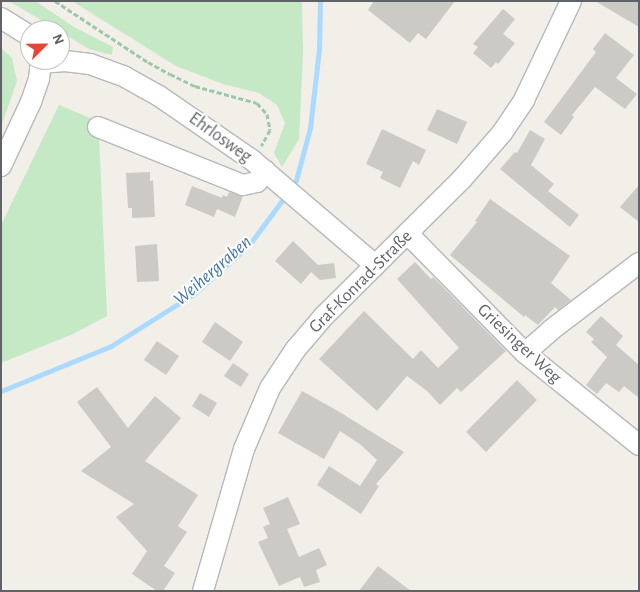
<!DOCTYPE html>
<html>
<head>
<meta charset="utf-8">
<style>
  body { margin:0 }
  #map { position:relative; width:640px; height:592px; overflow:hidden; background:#f1efe8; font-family:"Alegreya Sans",sans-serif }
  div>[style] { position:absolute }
  .green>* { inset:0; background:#c5e8c5 }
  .stream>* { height:5px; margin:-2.5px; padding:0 2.5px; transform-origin:2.5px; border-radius:2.5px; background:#aadaff }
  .building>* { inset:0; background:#cccac5 }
  .path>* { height:3px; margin-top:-1.5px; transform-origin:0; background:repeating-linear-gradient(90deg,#9cc7a9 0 5px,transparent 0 7.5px) }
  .roads { filter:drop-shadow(1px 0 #b5b8bc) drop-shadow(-1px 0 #b5b8bc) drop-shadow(0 1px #b5b8bc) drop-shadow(0 -1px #b5b8bc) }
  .minor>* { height:20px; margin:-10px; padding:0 10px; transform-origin:10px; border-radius:10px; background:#fff }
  span { translate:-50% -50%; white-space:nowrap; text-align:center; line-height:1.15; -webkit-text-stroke:4px #fff; paint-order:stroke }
  .street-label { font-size:18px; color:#5f6368 }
  .water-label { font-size:19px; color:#4174aa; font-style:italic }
  .frame { position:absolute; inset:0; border:2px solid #5f6368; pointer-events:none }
  .north { position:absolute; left:20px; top:20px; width:50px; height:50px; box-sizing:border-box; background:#fff; border:1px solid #bfc1c3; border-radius:50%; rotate:67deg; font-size:14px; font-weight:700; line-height:20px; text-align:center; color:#5f6368 }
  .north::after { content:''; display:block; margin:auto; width:18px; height:22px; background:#ea4335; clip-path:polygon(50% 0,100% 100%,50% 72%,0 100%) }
</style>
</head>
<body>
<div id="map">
  <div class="green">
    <div style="clip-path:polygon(9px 1px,35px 1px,74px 27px,113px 47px,112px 55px,89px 49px)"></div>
    <div style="clip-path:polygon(72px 1px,302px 1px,303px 53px,299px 139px,282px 167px,274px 153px,285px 123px,277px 105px,259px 93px,223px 84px,176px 66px)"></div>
    <div style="clip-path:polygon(1px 48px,12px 58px,17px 81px,1px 127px)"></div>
    <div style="clip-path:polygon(59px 105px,95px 120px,99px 135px,107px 316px,73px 334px,1px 363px,1px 225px)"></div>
  </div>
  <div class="stream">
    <div style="left:290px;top:188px;width:10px;rotate:-53deg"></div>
    <div style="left:296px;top:180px;width:54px;rotate:-74.9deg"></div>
    <div style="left:310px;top:128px;width:80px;rotate:-83.5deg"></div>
    <div style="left:319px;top:49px;width:48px;rotate:-88.8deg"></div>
    <div style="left:1px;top:391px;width:119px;rotate:-22.2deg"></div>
    <div style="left:111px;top:346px;width:99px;rotate:-32.2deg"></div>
    <div style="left:195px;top:293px;width:72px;rotate:-41.6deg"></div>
    <div style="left:249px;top:245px;width:62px;rotate:-53.5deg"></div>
  </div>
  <div class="building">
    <div style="clip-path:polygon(374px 1px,455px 1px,426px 39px,418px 33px,410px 43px,368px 10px)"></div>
    <div style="clip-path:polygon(595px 1px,639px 1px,639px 27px)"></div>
    <div style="clip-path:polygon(503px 9px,515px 19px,503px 34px,515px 43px,498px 64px,496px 62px,491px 68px,473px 53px,478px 47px,473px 44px)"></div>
    <div style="clip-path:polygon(605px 33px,634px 55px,616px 78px,637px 94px,625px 109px,595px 87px,572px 115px,574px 117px,561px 135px,544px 122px,596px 52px,593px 49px)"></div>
    <div style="clip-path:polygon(437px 109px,467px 122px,457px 144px,427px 130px)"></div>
    <div style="clip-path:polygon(382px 129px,426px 150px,419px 165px,413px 161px,400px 188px,380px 178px,383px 172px,366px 164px)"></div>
    <div style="clip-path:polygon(530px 130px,545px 139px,531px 165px,554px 184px,548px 191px,579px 215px,570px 227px,500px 169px,515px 152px,517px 153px)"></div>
    <div style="clip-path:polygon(150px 172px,150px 181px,153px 180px,155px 217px,132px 218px,132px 208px,128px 208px,126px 173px)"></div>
    <div style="clip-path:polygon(639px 185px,639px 222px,620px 207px)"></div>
    <div style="clip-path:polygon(192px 186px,222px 198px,218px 206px,223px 195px,227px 197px,229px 192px,243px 196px,235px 217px,217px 209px,214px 217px,185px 205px)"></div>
    <div style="clip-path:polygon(490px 199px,570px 256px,551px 283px,571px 300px,558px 310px,555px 307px,538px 325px,525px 315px,524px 317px,450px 255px,477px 222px,475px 221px)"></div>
    <div style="clip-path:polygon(293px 241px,318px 265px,334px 263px,336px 278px,320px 280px,311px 272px,301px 284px,275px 261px)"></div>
    <div style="clip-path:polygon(157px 244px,159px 281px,137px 282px,135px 246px)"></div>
    <div style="clip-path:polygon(415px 262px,431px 279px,433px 277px,506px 351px,461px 392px,457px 388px,440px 405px,427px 391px,407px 376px,377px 411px,319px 359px,364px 311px,413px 359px,421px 350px,438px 368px,459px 348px,397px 279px)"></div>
    <div style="clip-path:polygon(601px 316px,623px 336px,616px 345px,639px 365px,639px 398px,624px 386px,619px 392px,606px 383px,597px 394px,586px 385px,607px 357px,591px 342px,594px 339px,586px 332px)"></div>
    <div style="clip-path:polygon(215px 322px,243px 342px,230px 361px,202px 342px)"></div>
    <div style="clip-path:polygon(157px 341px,179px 356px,166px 375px,144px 360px)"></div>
    <div style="clip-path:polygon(233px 363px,249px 374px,241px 387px,224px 376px)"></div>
    <div style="clip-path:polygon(517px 380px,537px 400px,486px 452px,466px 432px)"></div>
    <div style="clip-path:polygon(97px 387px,128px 428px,155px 396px,181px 418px,145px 461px,198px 495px,178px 526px,187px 532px,164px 566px,175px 573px,163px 591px,157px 591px,132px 574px,147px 551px,116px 517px,134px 504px,81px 471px,111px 447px,77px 402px)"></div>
    <div style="clip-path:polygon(302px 391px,338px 411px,404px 452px,376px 484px,379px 486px,361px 514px,317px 485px,329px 466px,360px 486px,377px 460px,361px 445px,340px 431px,324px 459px,278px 433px)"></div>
    <div style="clip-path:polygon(200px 393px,217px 403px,209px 417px,192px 406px)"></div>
    <div style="clip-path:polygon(288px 497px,300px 524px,287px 529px,299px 557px,319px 548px,327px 565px,316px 570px,320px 582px,304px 587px,300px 577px,279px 586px,258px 542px,268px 538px,263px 527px,270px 524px,263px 508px)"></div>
    <div style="clip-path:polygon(378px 566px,411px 591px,359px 591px)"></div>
  </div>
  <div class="path">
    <div style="left:55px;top:1px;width:111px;rotate:33.3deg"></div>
    <div style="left:148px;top:62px;width:25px;rotate:29deg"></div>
    <div style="left:170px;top:74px;width:28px;rotate:26deg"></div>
    <div style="left:195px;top:86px;width:64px;rotate:15.3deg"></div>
    <div style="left:257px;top:103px;width:15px;rotate:48deg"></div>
    <div style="left:267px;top:114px;width:16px;rotate:79deg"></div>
    <div style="left:270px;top:130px;width:18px;rotate:119deg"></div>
  </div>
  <div class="roads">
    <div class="minor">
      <div style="left:1px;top:18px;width:34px;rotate:32deg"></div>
      <div style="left:42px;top:63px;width:23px;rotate:-5deg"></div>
      <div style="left:65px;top:61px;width:25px;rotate:7deg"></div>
      <div style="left:90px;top:64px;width:37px;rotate:20deg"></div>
      <div style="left:125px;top:77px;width:39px;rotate:29deg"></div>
      <div style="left:159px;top:96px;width:113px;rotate:34.5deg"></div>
      <div style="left:252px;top:160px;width:162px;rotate:40.5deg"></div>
      <div style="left:98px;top:127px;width:156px;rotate:21.8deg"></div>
      <div style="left:243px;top:185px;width:14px;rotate:-12deg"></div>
      <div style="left:257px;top:182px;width:14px;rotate:-54deg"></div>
      <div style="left:1px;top:166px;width:71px;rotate:-64.9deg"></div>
      <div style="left:31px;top:102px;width:24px;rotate:-71deg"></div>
      <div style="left:39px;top:79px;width:19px;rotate:-84deg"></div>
      <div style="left:408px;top:234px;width:167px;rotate:45.5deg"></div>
      <div style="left:525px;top:353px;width:146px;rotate:38.9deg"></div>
      <div style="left:525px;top:353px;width:35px;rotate:-41deg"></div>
      <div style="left:551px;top:330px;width:111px;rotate:-37.3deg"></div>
      <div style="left:203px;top:591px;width:148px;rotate:-73.9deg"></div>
      <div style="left:244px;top:449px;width:66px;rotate:-66.9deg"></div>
      <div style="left:270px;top:388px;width:45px;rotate:-56.7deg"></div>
      <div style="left:295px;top:350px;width:45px;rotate:-49.5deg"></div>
      <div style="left:324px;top:316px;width:194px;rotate:-44.8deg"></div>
      <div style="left:462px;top:179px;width:61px;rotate:-49deg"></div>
      <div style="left:502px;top:133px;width:40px;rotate:-56deg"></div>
      <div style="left:524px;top:100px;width:110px;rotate:-64.6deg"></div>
    </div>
  </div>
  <div class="street-label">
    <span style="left:220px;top:138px;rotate:36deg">Ehrlosweg</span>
    <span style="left:361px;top:282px;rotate:-45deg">Graf-Konrad-Straße</span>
    <span style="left:519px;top:344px;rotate:43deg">Griesinger Weg</span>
  </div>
  <div class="water-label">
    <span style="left:213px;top:271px;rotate:-41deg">Weihergraben</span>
  </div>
  <div class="frame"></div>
  <div class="north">N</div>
</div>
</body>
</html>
